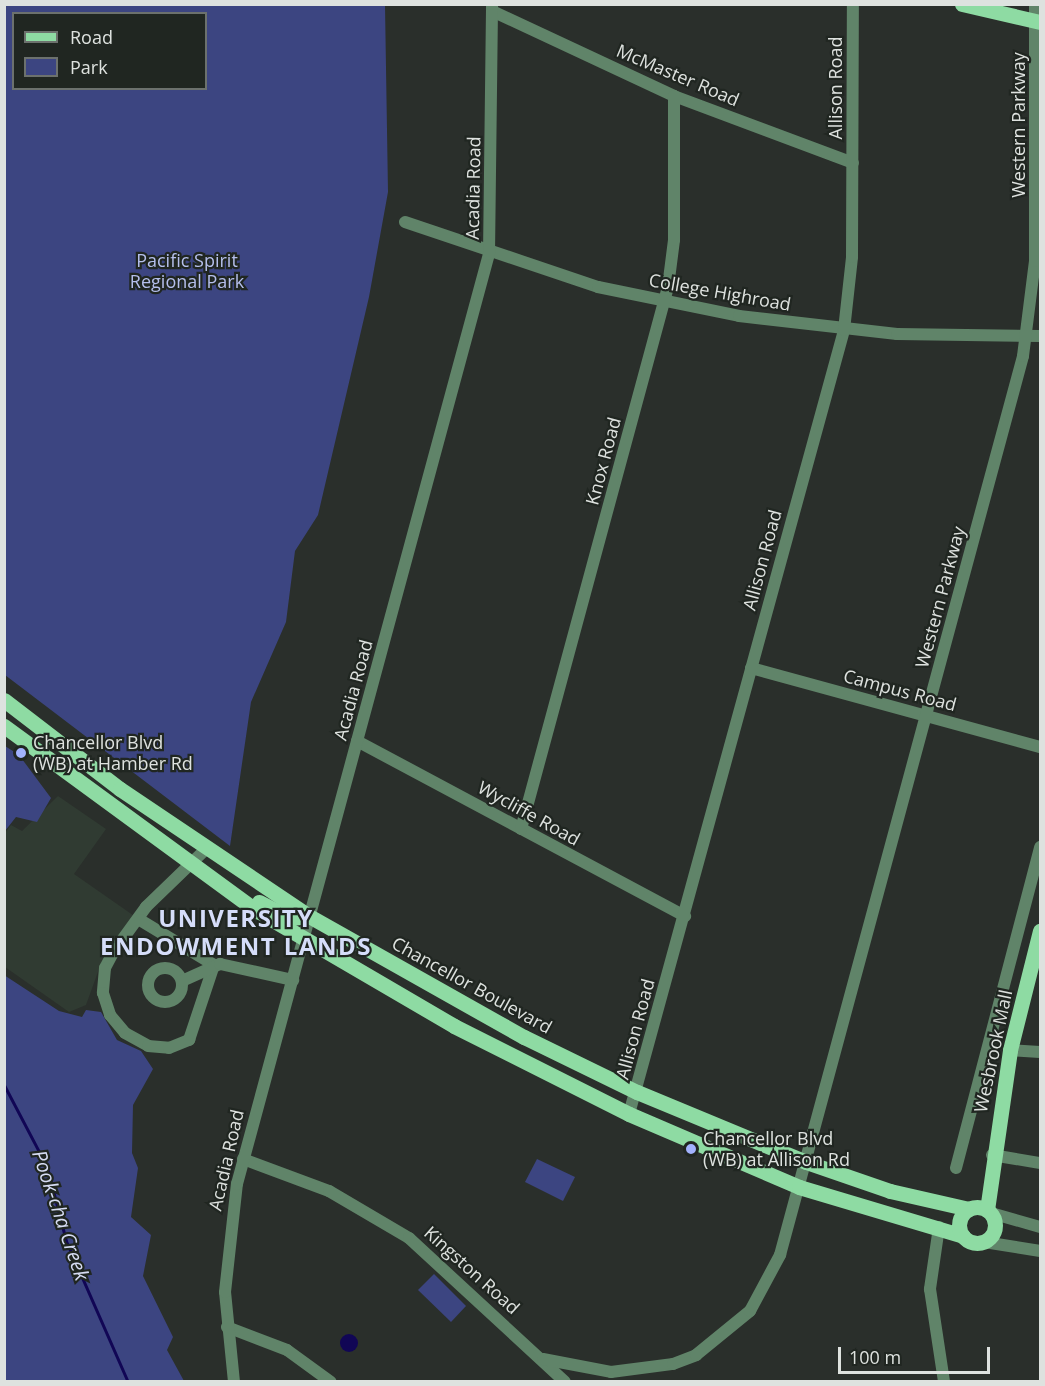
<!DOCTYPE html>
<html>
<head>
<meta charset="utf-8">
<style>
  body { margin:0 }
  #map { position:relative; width:1045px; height:1386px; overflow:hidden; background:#2a2f2b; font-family:"Open Sans",sans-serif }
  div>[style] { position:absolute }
  .built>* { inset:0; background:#303b32 }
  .green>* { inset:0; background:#3c4581 }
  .water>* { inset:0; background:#110655 }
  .round { border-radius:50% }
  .stream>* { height:3px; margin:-1.5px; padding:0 1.5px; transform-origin:1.5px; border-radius:1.5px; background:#110655 }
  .minor>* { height:12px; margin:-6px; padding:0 6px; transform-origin:6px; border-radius:6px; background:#608469 }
  .minor>.ring { margin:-6px; padding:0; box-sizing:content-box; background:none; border:12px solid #608469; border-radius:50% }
  .major>* { height:15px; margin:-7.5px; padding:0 7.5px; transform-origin:7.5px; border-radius:7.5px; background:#8edba3 }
  .major>.ring { margin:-7.5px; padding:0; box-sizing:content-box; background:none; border:15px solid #8edba3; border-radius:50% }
  .dots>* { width:16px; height:16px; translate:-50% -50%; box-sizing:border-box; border:3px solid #202621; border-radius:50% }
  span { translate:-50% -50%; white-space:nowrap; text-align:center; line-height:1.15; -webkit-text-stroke:4.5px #202621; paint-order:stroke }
  .street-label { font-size:18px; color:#dee2df }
  .park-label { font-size:18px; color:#b5bfec }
  .poi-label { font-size:18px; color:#dee2df }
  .left { translate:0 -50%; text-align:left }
  .water-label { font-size:20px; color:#d6dcf3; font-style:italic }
  .district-label { font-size:24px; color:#d5ddf9; font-weight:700; letter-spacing:1.5px }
  .frame { position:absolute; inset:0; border:6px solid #dee2df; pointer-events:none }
  .legend { position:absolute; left:12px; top:12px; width:195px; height:78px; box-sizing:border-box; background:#202621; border:2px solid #6c716d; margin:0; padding:8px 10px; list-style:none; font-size:18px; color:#dee2df }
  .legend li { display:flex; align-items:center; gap:12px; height:30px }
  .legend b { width:30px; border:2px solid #6c716d }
  .scale { position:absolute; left:838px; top:1347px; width:152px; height:27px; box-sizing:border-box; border:3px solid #dee2df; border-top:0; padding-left:8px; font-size:18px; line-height:21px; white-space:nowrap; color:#dee2df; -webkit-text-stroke:4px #202621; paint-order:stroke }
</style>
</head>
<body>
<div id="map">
  <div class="built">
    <div style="clip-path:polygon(58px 796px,106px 829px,74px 874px,140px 920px,99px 969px,86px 1005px,69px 1012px,5px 967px,4px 834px,11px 825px,22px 831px)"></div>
  </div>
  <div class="green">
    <div style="clip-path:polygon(evenodd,4px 5px,385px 5px,388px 192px,369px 297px,318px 515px,295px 551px,286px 622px,251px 702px,230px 846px,5px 675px,4px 5px,14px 14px,206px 14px,206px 88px,14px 88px,14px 14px)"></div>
    <div style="clip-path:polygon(5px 746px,19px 755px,51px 798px,37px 822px,16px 817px,5px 831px)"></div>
    <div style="clip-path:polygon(4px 975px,59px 1011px,82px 1017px,86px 1010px,101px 1012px,117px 1040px,141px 1051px,153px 1069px,133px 1105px,132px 1153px,138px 1168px,131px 1217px,151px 1235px,143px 1276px,173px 1337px,167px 1350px,184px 1381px,5px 1381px)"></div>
    <div style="clip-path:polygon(537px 1159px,575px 1177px,563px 1201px,525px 1182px)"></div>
    <div style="clip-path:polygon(434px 1274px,466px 1306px,451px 1322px,418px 1290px)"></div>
  </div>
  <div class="water">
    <div class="round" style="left:340px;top:1334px;width:18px;height:18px"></div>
  </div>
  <div class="stream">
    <div style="left:4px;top:1085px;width:93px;rotate:62.3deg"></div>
    <div style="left:47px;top:1167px;width:76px;rotate:75.6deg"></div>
    <div style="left:66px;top:1241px;width:154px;rotate:66.3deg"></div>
  </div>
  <div class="minor">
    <div style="left:492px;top:11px;width:201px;rotate:25deg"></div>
    <div style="left:674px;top:96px;width:191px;rotate:20.5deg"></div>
    <div style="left:405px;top:222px;width:204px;rotate:18.6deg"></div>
    <div style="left:598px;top:287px;width:144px;rotate:11.6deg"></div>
    <div style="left:739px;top:316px;width:159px;rotate:6.5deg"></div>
    <div style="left:897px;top:334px;width:143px;rotate:0.8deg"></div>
    <div style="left:751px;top:668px;width:300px;rotate:15.3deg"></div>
    <div style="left:357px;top:741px;width:372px;rotate:28.1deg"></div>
    <div style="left:521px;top:829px;width:562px;rotate:-74.83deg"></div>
    <div style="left:668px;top:287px;width:47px;rotate:-82.7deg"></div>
    <div style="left:674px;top:240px;width:144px;rotate:-90deg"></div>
    <div style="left:207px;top:848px;width:85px;rotate:136deg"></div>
    <div style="left:146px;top:907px;width:54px;rotate:126deg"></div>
    <div style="left:114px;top:951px;width:19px;rotate:118deg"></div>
    <div style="left:105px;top:968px;width:25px;rotate:95deg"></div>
    <div style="left:103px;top:993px;width:23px;rotate:72deg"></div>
    <div style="left:110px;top:1015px;width:23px;rotate:50deg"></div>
    <div style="left:125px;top:1033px;width:26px;rotate:29deg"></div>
    <div style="left:148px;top:1046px;width:21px;rotate:5deg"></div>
    <div style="left:169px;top:1048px;width:22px;rotate:-22deg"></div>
    <div style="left:189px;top:1040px;width:79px;rotate:-71.6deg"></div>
    <div style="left:140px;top:920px;width:87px;rotate:31.3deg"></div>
    <div class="ring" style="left:148px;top:968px;width:22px;height:22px"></div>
    <div style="left:182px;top:981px;width:42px;rotate:-24.1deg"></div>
    <div style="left:220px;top:964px;width:75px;rotate:12.4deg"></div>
    <div style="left:1010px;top:1050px;width:30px;rotate:4deg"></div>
    <div style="left:629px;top:1114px;width:813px;rotate:-74.66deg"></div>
    <div style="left:844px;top:330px;width:73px;rotate:-83.7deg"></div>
    <div style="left:852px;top:257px;width:253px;rotate:-89.8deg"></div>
    <div style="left:992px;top:1155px;width:49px;rotate:9.5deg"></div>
    <div style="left:243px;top:1159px;width:92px;rotate:20.4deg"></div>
    <div style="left:329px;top:1191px;width:93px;rotate:30.4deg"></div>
    <div style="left:409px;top:1238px;width:212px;rotate:42.7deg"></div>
    <div style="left:956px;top:1168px;width:332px;rotate:-75.3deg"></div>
    <div style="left:991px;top:1213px;width:51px;rotate:15.9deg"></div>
    <div style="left:939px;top:1227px;width:63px;rotate:98.3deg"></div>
    <div style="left:930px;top:1289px;width:94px;rotate:81.4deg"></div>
    <div style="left:984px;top:1242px;width:57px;rotate:9.1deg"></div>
    <div style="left:227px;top:1327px;width:64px;rotate:21deg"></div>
    <div style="left:287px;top:1350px;width:54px;rotate:36deg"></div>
    <div style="left:543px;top:1359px;width:69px;rotate:10.8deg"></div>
    <div style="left:611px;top:1372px;width:63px;rotate:-7.4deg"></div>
    <div style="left:673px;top:1364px;width:25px;rotate:-21deg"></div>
    <div style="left:696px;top:1355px;width:70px;rotate:-39.2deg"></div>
    <div style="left:750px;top:1311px;width:64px;rotate:-61.8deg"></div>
    <div style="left:780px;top:1255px;width:931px;rotate:-74.87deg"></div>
    <div style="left:1023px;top:356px;width:96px;rotate:-82.8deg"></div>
    <div style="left:1035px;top:261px;width:257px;rotate:-90deg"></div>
    <div style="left:234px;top:1382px;width:90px;rotate:-95.7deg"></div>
    <div style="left:225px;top:1292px;width:109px;rotate:-83.7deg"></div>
    <div style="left:237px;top:1184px;width:964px;rotate:-74.84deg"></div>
    <div style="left:489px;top:254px;width:250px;rotate:-89.3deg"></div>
  </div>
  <div class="major">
    <div style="left:962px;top:4px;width:80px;rotate:13deg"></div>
    <div style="left:4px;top:700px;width:146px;rotate:37.5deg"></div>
    <div style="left:120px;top:789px;width:228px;rotate:33.9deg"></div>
    <div style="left:309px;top:916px;width:247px;rotate:29.4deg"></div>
    <div style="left:524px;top:1037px;width:126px;rotate:26deg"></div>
    <div style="left:637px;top:1092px;width:183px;rotate:22.5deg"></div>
    <div style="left:806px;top:1162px;width:89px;rotate:19deg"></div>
    <div style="left:890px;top:1191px;width:81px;rotate:12.8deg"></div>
    <div style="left:4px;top:726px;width:310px;rotate:36.2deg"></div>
    <div style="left:254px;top:909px;width:232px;rotate:30.3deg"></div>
    <div style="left:454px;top:1026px;width:196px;rotate:26.7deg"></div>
    <div style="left:629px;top:1114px;width:185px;rotate:23.2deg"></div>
    <div style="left:799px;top:1187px;width:171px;rotate:16.6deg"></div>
    <div style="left:259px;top:902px;width:36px;rotate:27deg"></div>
    <div style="left:291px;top:918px;width:18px;rotate:-6deg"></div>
    <div class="ring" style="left:959px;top:1207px;width:21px;height:21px"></div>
    <div style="left:987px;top:1210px;width:162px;rotate:-81.8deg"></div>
    <div style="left:1010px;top:1050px;width:123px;rotate:-75.9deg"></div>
  </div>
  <div class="dots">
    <div style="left:21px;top:753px;background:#a2b2fd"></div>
    <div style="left:691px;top:1149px;background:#a2b2fd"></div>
  </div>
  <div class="street-label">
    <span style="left:678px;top:75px;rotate:23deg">McMaster Road</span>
    <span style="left:835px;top:88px;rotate:-90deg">Allison Road</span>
    <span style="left:1018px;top:125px;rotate:-90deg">Western Parkway</span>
    <span style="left:473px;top:188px;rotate:-89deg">Acadia Road</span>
    <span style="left:720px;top:292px;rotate:10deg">College Highroad</span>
    <span style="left:603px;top:461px;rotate:-75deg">Knox Road</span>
    <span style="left:762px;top:560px;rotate:-75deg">Allison Road</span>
    <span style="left:940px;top:597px;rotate:-75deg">Western Parkway</span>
    <span style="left:353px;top:690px;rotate:-75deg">Acadia Road</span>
    <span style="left:900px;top:690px;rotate:15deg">Campus Road</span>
    <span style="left:529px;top:813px;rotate:29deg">Wycliffe Road</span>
    <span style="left:472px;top:985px;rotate:29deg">Chancellor Boulevard</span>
    <span style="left:635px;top:1029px;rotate:-75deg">Allison Road</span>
    <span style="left:993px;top:1051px;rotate:-78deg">Wesbrook Mall</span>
    <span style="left:226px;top:1160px;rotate:-77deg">Acadia Road</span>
    <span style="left:472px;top:1270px;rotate:42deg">Kingston Road</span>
  </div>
  <div class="park-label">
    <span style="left:187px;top:271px">Pacific Spirit<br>Regional Park</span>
  </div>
  <div class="poi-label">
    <span class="left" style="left:33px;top:753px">Chancellor Blvd<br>(WB) at Hamber Rd</span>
    <span class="left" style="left:703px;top:1149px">Chancellor Blvd<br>(WB) at Allison Rd</span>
  </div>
  <div class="water-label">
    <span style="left:61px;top:1215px;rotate:71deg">Pook-cha Creek</span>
  </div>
  <div class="district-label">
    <span style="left:236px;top:932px">UNIVERSITY<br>ENDOWMENT LANDS</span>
  </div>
  <div class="frame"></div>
  <ul class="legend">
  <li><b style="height:8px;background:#8edba3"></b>Road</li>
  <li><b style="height:16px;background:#3c4581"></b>Park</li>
  </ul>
  <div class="scale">100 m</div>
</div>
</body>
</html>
